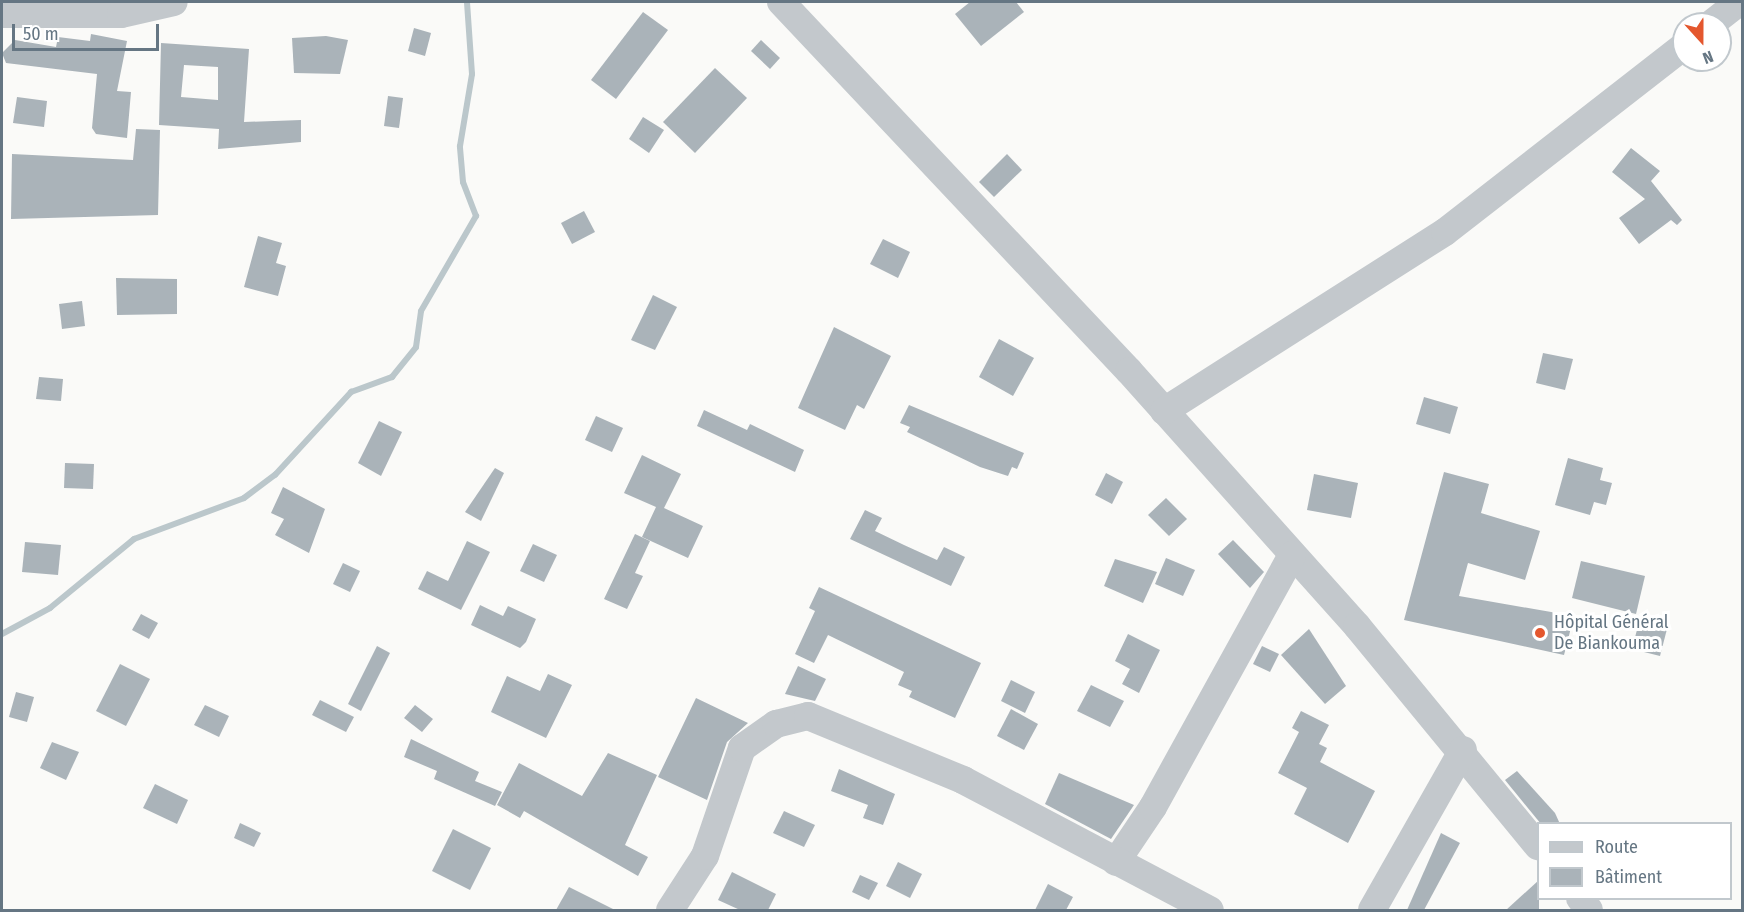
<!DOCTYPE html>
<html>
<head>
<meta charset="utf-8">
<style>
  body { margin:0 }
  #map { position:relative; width:1744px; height:912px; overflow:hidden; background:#fafaf8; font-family:"Fira Sans Condensed",sans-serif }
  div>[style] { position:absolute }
  .stream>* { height:6px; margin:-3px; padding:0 3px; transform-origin:3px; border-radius:3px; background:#bbc7cb }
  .building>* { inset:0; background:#aab3b9 }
  .minor>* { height:28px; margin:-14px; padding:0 14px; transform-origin:14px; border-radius:14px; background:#c3c8cc }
  .dots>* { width:16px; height:16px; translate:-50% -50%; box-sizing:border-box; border:3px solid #fff; border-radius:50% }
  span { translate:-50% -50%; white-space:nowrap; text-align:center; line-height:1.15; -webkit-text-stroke:6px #fff; paint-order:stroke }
  .poi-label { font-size:18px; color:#657683 }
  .left { translate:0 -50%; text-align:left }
  .frame { position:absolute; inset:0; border:3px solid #657683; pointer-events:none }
  .legend { position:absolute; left:1537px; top:822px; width:195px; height:78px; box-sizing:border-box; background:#fff; border:2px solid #c1c8cd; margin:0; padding:8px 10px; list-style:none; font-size:18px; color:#657683 }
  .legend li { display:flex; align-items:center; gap:12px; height:30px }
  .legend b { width:30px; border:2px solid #c1c8cd }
  .north { position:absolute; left:1672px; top:12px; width:60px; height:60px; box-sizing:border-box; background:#fff; border:2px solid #c1c8cd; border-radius:50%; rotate:159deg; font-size:16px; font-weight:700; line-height:24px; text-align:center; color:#657683 }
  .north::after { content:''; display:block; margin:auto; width:21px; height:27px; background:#e4572e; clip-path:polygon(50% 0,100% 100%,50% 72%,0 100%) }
  .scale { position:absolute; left:12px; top:24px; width:147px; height:27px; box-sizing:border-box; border:3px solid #657683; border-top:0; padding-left:8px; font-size:18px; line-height:21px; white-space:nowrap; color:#657683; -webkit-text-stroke:4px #fff; paint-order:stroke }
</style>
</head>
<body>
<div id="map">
  <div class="stream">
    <div style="left:2px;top:634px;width:55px;rotate:-28.4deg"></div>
    <div style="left:50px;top:608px;width:109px;rotate:-39.4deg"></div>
    <div style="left:134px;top:539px;width:117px;rotate:-20.4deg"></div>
    <div style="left:244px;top:498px;width:39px;rotate:-37deg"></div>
    <div style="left:275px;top:475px;width:113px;rotate:-47.5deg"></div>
    <div style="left:351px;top:392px;width:44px;rotate:-20.1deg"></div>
    <div style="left:392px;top:377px;width:38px;rotate:-51deg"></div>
    <div style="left:416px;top:347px;width:36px;rotate:-82deg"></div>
    <div style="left:421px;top:311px;width:110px;rotate:-59.9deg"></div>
    <div style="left:476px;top:216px;width:36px;rotate:-111deg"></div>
    <div style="left:463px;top:182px;width:36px;rotate:-95deg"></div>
    <div style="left:460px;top:146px;width:73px;rotate:-80.5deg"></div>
    <div style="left:472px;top:74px;width:72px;rotate:-94deg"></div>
  </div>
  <div class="building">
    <div style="clip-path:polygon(970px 2px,1016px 2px,1024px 12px,981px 46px,955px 14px)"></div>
    <div style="clip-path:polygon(643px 12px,668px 30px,616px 99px,591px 80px)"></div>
    <div style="clip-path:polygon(414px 28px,431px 33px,425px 56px,408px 51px)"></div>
    <div style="clip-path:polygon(91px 34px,127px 41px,117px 91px,131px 92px,127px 138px,96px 134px,92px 128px,97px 74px,6px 63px,2px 53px,15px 40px,56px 47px,58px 37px,90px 41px)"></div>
    <div style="clip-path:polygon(326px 36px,348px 40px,340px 74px,294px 73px,292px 38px)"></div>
    <div style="clip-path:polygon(761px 40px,780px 58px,770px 69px,751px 51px)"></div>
    <div style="clip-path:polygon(evenodd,161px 43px,249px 49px,244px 122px,301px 120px,301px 142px,218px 149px,219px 129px,159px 125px,161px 43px,184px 65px,218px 67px,218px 100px,181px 97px,184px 65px)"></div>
    <div style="clip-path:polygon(715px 68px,747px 98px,695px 153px,663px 122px)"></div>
    <div style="clip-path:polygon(388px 96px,403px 98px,399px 128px,384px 126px)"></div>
    <div style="clip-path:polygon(17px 97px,47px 101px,44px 127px,13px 123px)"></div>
    <div style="clip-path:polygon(643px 117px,664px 130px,649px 153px,629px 139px)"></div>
    <div style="clip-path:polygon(136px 129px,160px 130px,158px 215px,11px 219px,12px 154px,133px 160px)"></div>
    <div style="clip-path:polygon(1631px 148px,1660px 171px,1651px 181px,1682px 220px,1677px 225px,1671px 220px,1639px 244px,1619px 218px,1645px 199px,1612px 172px)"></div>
    <div style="clip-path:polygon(1007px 154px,1022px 170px,994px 197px,979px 182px)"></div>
    <div style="clip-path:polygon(584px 211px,595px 232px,572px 244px,561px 223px)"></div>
    <div style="clip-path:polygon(258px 236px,282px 243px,276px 263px,286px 266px,278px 296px,244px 287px)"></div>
    <div style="clip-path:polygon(883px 239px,910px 252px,898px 278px,870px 264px)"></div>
    <div style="clip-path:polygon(116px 278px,177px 279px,177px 314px,117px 315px)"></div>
    <div style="clip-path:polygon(653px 295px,677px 307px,655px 350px,631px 340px)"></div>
    <div style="clip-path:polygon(82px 301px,85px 326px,62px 329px,59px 304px)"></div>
    <div style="clip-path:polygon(834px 327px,891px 356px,864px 409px,857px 405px,845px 430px,798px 408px)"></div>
    <div style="clip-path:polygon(999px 339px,1034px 358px,1013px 396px,979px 377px)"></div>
    <div style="clip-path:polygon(1543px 353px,1573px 359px,1565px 390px,1536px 383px)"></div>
    <div style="clip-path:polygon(39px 377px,63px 379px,61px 401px,36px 399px)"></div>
    <div style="clip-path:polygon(1424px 397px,1458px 407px,1450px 434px,1416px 424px)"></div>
    <div style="clip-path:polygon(909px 405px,1024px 453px,1017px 469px,1012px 467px,1008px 476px,980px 467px,907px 432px,910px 427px,900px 423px)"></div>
    <div style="clip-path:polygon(704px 410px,747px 430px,750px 424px,804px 450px,795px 472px,697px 426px)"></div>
    <div style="clip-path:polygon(596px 416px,623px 428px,612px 452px,585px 440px)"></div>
    <div style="clip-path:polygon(379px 421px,402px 432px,381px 476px,358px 463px)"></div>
    <div style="clip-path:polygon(642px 455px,681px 474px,664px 508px,703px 526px,688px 558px,642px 537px,656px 507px,624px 493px)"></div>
    <div style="clip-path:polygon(1568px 458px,1603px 468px,1600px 480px,1612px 483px,1606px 505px,1594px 502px,1590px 515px,1555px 505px)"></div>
    <div style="clip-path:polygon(65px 463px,94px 464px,93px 489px,64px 488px)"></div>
    <div style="clip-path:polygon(495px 468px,504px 473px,481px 521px,465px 512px)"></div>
    <div style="clip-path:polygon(1444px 472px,1489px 484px,1481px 513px,1540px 531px,1525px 580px,1468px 563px,1459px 596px,1574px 616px,1564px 655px,1404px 620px)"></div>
    <div style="clip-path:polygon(1106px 473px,1123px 482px,1112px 504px,1095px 495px)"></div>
    <div style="clip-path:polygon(1314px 474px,1358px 483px,1351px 518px,1307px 510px)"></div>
    <div style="clip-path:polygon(283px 487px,325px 509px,309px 553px,275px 535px,284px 519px,271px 513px)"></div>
    <div style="clip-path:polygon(1166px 498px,1187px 519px,1169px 536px,1148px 515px)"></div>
    <div style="clip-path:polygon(865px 510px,882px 518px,875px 531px,904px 545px,937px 560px,944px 547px,965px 557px,951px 586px,850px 539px)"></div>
    <div style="clip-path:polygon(635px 534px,650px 541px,635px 573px,643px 576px,627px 609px,604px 599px)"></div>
    <div style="clip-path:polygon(1233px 540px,1264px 572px,1250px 588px,1218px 554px)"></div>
    <div style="clip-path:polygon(467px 541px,490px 552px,461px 610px,418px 589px,427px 571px,448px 581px)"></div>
    <div style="clip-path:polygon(25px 542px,61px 545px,58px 575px,22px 572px)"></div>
    <div style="clip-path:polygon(533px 544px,557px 555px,544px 582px,520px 571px)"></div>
    <div style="clip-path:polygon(1166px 558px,1195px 570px,1183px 596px,1155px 584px)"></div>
    <div style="clip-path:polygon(1115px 559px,1157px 572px,1143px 603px,1104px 586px)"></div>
    <div style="clip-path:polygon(1581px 561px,1645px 576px,1636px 614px,1572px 598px)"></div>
    <div style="clip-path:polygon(343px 563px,360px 571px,350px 592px,333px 584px)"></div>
    <div style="clip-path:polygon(819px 587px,981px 663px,955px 718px,909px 697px,912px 691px,898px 685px,904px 672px,828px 635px,814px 663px,795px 654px,815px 611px,809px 608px)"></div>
    <div style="clip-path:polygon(480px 605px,503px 616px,508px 606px,536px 619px,526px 642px,520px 648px,471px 625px)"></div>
    <div style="clip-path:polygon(141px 614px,158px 623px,149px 639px,132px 630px)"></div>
    <div style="clip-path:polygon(1639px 622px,1667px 629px,1660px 656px,1632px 649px)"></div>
    <div style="clip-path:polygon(1309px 629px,1346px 686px,1325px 704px,1281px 655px)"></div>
    <div style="clip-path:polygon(1128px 634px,1160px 650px,1139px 693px,1122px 684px,1130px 669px,1115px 661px)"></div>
    <div style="clip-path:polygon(377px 646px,390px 653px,361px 711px,348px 704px)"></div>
    <div style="clip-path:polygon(1262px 646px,1279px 654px,1270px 672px,1253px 664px)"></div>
    <div style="clip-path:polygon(120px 664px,150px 679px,126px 726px,96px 711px)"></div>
    <div style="clip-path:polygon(798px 666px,826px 679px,815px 701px,785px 694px)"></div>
    <div style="clip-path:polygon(548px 674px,572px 685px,546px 738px,491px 712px,507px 676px,540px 691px)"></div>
    <div style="clip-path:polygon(1011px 680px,1035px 692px,1025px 713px,1001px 701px)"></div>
    <div style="clip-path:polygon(1091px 685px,1124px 701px,1110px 727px,1077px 711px)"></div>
    <div style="clip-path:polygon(16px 692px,34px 697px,27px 722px,9px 717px)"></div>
    <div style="clip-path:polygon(696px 698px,748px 723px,727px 742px,707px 800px,658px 777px)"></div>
    <div style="clip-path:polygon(320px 700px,354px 717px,346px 732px,312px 715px)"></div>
    <div style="clip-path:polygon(205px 705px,229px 716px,219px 737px,194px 725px)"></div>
    <div style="clip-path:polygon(415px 705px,433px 719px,422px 732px,404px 718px)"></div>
    <div style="clip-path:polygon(1011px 709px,1038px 724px,1024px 750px,997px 736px)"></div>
    <div style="clip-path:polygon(1301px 711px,1329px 725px,1319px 744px,1327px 748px,1320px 762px,1375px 791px,1348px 843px,1294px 814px,1307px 788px,1278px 773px,1299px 732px,1292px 728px)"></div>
    <div style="clip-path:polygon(411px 739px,479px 772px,475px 781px,502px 792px,495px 806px,434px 779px,437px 771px,404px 757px)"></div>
    <div style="clip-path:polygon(52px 742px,79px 752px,66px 780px,40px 768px)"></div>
    <div style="clip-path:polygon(608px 753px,657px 775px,625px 845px,648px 857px,638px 876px,524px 811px,520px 818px,497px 805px,519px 763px,582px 796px)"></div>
    <div style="clip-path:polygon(839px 769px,895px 794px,883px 825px,863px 818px,868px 805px,831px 791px)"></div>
    <div style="clip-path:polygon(1517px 771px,1555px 813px,1560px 824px,1541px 824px,1505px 780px)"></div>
    <div style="clip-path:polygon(1059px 773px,1134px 805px,1111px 839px,1045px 804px)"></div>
    <div style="clip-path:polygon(155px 784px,188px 800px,177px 824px,143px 808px)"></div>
    <div style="clip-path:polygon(784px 811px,815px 825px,804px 847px,773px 833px)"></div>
    <div style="clip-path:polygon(240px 823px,261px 833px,254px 847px,234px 838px)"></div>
    <div style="clip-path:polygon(453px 829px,491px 848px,470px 890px,432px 871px)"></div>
    <div style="clip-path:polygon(1441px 833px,1460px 843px,1424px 910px,1407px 910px)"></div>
    <div style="clip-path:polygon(898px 862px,922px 874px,910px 898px,886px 886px)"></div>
    <div style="clip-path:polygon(732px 872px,776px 894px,768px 910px,740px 910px,718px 900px)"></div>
    <div style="clip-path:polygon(860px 875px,878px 883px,869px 900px,852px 892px)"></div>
    <div style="clip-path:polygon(1539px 880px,1539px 910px,1506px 910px)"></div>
    <div style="clip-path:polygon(1048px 884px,1073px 897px,1066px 910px,1035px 910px)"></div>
    <div style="clip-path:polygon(569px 887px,615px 910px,556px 910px)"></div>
  </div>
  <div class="minor">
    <div style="left:781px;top:2px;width:507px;rotate:46.68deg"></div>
    <div style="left:1129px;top:371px;width:342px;rotate:48.2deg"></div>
    <div style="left:1357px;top:626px;width:285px;rotate:50.6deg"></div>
    <div style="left:2px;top:14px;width:119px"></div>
    <div style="left:121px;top:14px;width:54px;rotate:-12.8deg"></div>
    <div style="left:1711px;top:24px;width:36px;rotate:-38deg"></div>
    <div style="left:1164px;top:411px;width:333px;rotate:-32.5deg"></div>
    <div style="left:1445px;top:232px;width:303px;rotate:-37.9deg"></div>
    <div style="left:1116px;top:862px;width:66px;rotate:-56.1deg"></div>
    <div style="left:1153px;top:807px;width:288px;rotate:-61.1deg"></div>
    <div style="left:1580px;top:898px;width:15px;rotate:53deg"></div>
    <div style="left:670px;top:910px;width:64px;rotate:-57.1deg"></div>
    <div style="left:705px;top:856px;width:114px;rotate:-71.1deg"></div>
    <div style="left:742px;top:748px;width:42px;rotate:-35.2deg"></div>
    <div style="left:776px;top:724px;width:33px;rotate:-14deg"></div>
    <div style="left:808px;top:716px;width:168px;rotate:22.4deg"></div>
    <div style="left:963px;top:780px;width:279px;rotate:27.8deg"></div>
    <div style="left:1372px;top:910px;width:184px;rotate:-60.4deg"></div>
  </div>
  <div class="dots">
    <div style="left:1540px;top:633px;background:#e4572e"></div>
  </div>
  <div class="poi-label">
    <span class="left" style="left:1554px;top:633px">Hôpital Général<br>De Biankouma</span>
  </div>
  <div class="frame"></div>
  <ul class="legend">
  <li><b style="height:8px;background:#c3c8cc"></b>Route</li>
  <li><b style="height:16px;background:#aab3b9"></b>Bâtiment</li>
  </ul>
  <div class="north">N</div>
  <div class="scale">50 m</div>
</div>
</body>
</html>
